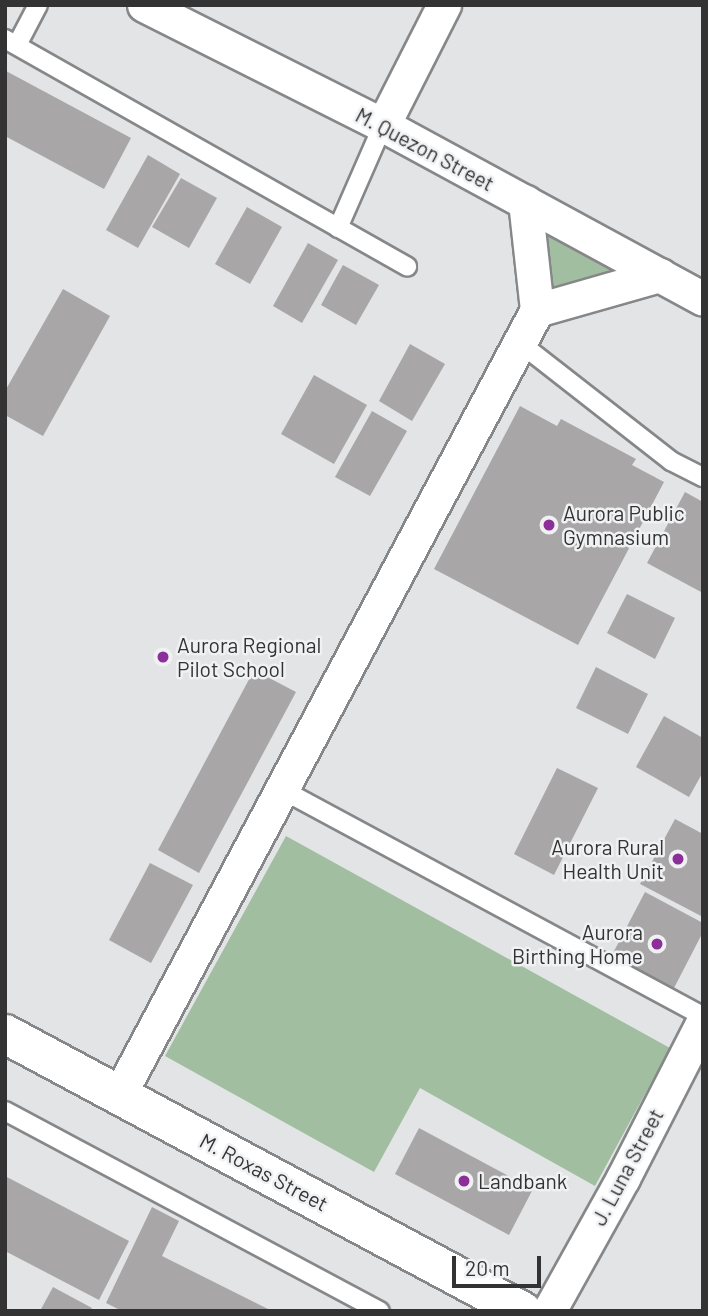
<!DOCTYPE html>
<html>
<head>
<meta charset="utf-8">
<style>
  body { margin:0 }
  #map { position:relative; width:708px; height:1316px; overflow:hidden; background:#e2e4e6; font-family:Barlow,sans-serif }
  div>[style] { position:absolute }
  .green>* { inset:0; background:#a1bfa0 }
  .building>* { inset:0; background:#a8a6a7 }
  .roads { filter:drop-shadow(2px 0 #868789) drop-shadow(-2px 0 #868789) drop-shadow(0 2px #868789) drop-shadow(0 -2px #868789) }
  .lane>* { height:18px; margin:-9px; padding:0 9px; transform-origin:9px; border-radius:9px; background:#fff }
  .street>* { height:33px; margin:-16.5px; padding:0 16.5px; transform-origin:16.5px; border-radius:16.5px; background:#fff }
  .secondary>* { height:38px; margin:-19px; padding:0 19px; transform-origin:19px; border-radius:19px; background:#fff }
  .dots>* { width:19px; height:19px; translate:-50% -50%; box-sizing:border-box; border:4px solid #f0f1f3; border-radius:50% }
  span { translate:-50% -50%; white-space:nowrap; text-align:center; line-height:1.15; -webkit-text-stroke:5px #f0f1f3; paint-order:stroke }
  .street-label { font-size:21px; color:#333334 }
  .poi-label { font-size:21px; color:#333334 }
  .left { translate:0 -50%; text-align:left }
  .right { translate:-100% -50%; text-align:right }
  .frame { position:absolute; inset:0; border:7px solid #333334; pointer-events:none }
  .scale { position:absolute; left:452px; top:1256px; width:89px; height:32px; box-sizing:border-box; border:4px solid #333334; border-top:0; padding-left:9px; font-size:21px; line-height:24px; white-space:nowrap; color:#333334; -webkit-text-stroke:5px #f0f1f3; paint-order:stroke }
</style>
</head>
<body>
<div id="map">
  <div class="green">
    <div style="clip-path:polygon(539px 223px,628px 272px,545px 294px)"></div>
    <div style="clip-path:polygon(286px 836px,670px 1048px,595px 1186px,420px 1088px,374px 1172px,165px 1056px)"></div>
  </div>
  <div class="building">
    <div style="clip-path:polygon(6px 71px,131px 138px,104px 189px,5px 136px)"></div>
    <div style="clip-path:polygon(148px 155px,180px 174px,138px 248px,106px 230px)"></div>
    <div style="clip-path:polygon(181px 178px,217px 198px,189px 248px,152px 227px)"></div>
    <div style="clip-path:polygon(247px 207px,282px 227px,250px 284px,215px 264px)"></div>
    <div style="clip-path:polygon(308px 243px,338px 260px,302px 323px,273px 306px)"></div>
    <div style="clip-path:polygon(343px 265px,379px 285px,356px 325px,321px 305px)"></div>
    <div style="clip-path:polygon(63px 289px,110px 316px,43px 436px,5px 415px,5px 391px)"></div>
    <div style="clip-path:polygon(410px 344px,445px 364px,412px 421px,379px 401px)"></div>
    <div style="clip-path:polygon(314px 375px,367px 405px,334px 464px,281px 434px)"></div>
    <div style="clip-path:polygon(520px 406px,557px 426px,561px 419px,636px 459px,632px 465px,664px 482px,578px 645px,434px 569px)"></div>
    <div style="clip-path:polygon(372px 411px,407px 431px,370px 496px,335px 477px)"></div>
    <div style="clip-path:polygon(685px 492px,703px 502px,703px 593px,647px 563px)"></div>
    <div style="clip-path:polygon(627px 594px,675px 618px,655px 659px,607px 633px)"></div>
    <div style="clip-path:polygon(596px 667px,648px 694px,628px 734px,576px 708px)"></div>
    <div style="clip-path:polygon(254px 670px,296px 692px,199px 873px,158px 850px)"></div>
    <div style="clip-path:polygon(664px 716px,703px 738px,703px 772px,689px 797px,636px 767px)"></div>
    <div style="clip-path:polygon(557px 768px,598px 788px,554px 875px,514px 854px)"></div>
    <div style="clip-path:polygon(675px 819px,703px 834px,703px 917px,640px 884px)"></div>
    <div style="clip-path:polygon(150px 863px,193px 885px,151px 963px,109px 940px)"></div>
    <div style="clip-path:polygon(645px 892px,703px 923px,703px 932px,674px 988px,612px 955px)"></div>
    <div style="clip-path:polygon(419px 1128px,533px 1189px,509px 1235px,395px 1174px)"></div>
    <div style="clip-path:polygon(5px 1176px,129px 1241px,99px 1300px,5px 1251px)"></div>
    <div style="clip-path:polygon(152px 1207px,179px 1221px,162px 1256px,272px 1311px,122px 1311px,106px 1303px)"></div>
    <div style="clip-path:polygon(53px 1287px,92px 1308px,90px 1311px,40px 1311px)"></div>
  </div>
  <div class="roads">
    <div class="lane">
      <div style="left:5px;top:39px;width:462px;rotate:29.5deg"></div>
      <div style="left:17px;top:45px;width:45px;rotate:-62.3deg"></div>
      <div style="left:338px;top:228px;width:112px;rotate:-66.4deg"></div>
      <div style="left:520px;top:343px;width:192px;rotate:38deg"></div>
      <div style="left:671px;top:461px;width:36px;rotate:27deg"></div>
      <div style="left:281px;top:789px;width:479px;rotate:28.3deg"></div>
      <div style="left:5px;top:1111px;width:425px;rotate:28.1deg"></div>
    </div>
    <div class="street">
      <div style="left:144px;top:5px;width:267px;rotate:26.7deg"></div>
      <div style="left:383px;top:125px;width:364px;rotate:28.5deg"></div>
      <div style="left:383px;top:125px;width:135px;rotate:-63.1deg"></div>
      <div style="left:537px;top:310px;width:128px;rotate:-15.9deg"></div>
      <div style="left:119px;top:1095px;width:889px;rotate:-61.97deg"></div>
      <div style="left:537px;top:310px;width:109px;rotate:-96.3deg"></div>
      <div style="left:549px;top:1311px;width:152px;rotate:-60.9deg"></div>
      <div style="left:623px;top:1178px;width:175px;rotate:-62.9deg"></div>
    </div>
    <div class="secondary">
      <div style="left:5px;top:1034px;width:587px;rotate:28.18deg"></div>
    </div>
  </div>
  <div class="dots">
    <div style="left:549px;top:525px;background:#8d2f99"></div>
    <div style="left:163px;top:657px;background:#8d2f99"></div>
    <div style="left:678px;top:859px;background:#8d2f99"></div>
    <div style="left:657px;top:944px;background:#8d2f99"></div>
    <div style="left:464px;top:1181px;background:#8d2f99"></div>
  </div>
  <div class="street-label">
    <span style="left:425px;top:149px;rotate:28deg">M. Quezon Street</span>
    <span style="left:627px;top:1167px;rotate:-62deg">J. Luna Street</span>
    <span style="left:264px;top:1172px;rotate:28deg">M. Roxas Street</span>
  </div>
  <div class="poi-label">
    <span class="left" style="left:563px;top:525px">Aurora Public<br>Gymnasium</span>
    <span class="left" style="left:177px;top:657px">Aurora Regional<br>Pilot School</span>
    <span class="right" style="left:664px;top:859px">Aurora Rural<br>Health Unit</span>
    <span class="right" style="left:643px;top:944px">Aurora<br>Birthing Home</span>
    <span class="left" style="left:478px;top:1181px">Landbank</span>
  </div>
  <div class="frame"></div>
  <div class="scale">20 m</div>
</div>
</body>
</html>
